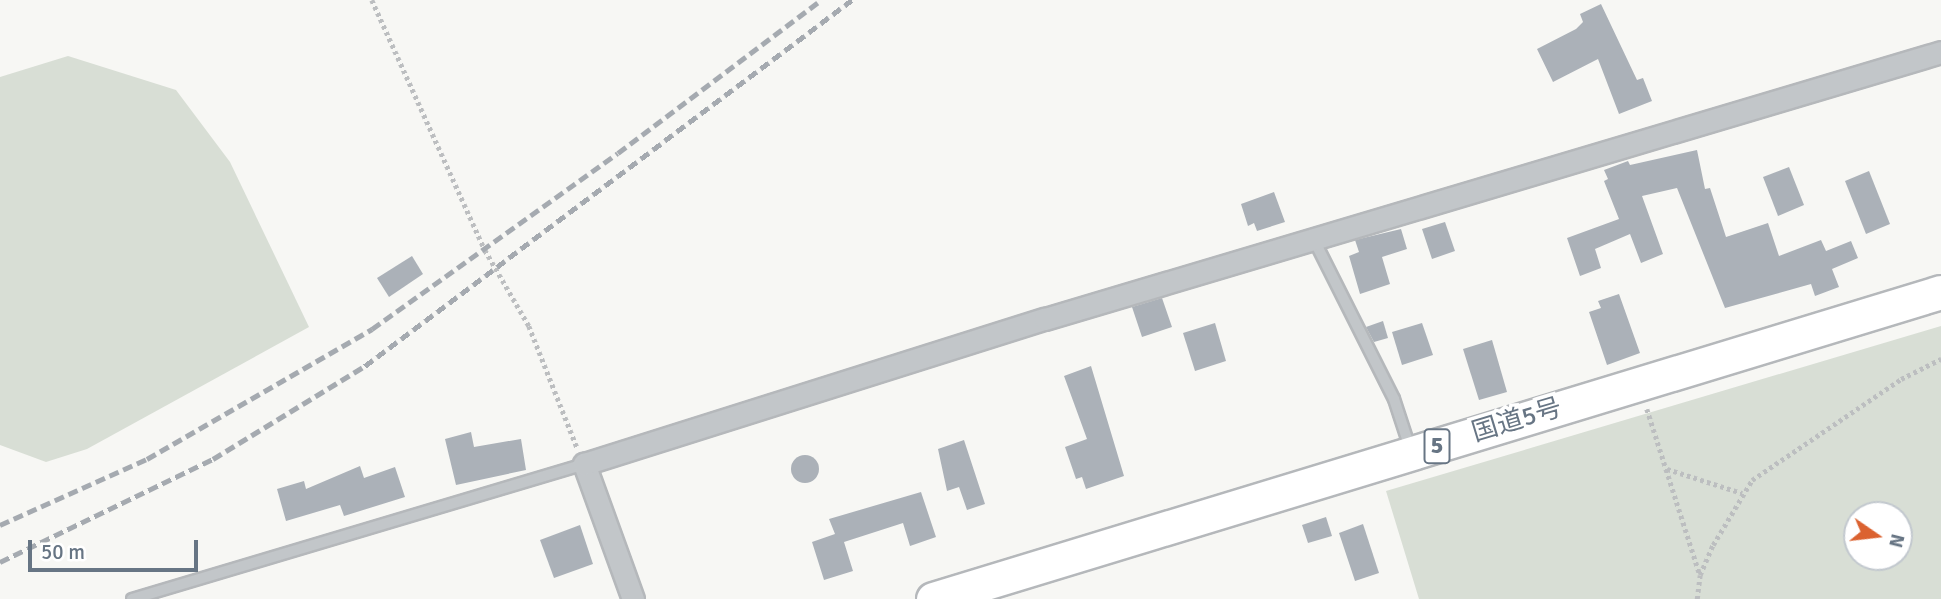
<!DOCTYPE html>
<html>
<head>
<meta charset="utf-8">
<style>
  body { margin:0 }
  #map { position:relative; width:1941px; height:599px; overflow:hidden; background:#f7f7f4; font-family:Signika,"Noto Sans JP",sans-serif }
  div>[style] { position:absolute }
  .green>* { inset:0; background:#d8ded5 }
  .building>* { inset:0; background:#abb1b8 }
  .round { border-radius:50% }
  .path>* { height:4.5px; margin-top:-2.25px; transform-origin:0; background:repeating-linear-gradient(90deg,#bcbec0 0 3.5px,transparent 0 7px) }
  .roads { filter:drop-shadow(2px 0 #b5b8bb) drop-shadow(-2px 0 #b5b8bb) drop-shadow(0 2px #b5b8bb) drop-shadow(0 -2px #b5b8bb) }
  .service>* { height:10px; margin:-5px; padding:0 5px; transform-origin:5px; border-radius:5px; background:#c2c6c9 }
  .minor>* { height:21px; margin:-10.5px; padding:0 10.5px; transform-origin:10.5px; border-radius:10.5px; background:#c2c6c9 }
  .trunk>* { height:33px; margin:-16.5px; padding:0 16.5px; transform-origin:16.5px; border-radius:16.5px; background:#fff }
  .rail>* { height:5px; margin-top:-2.5px; transform-origin:0; background:repeating-linear-gradient(90deg,#a5aab0 0 10px,transparent 0 15px) }
  span { translate:-50% -50%; white-space:nowrap; text-align:center; line-height:1.15; -webkit-text-stroke:7px #fff; paint-order:stroke }
  .shield-label span { padding:2px 5px; background:#fff; border:2px solid; border-radius:5px; -webkit-text-stroke-width:0 }
  .shield-label { font-size:24px; color:#677584; font-weight:700 }
  .street-label { font-size:26px; color:#677584 }
  .north { position:absolute; left:1843px; top:501px; width:70px; height:70px; box-sizing:border-box; background:#fff; border:2px solid #c2c8ce; border-radius:50%; rotate:104deg; font-size:19px; font-weight:700; line-height:28px; text-align:center; color:#677584 }
  .north::after { content:''; display:block; margin:auto; width:24px; height:32px; background:#db6230; clip-path:polygon(50% 0,100% 100%,50% 72%,0 100%) }
  .scale { position:absolute; left:28px; top:540px; width:170px; height:32px; box-sizing:border-box; border:4px solid #677584; border-top:0; padding-left:9px; font-size:21px; line-height:24px; white-space:nowrap; color:#677584; -webkit-text-stroke:5px #fff; paint-order:stroke }
</style>
</head>
<body>
<div id="map">
  <div class="green">
    <div style="clip-path:polygon(68px 56px,176px 90px,230px 162px,309px 327px,87px 449px,46px 462px,0 445px,0 77px)"></div>
    <div style="clip-path:polygon(evenodd,1941px 326px,1941px 599px,1419px 599px,1386px 491px,1941px 326px,1857px 515px,1899px 515px,1899px 557px,1857px 557px,1857px 515px)"></div>
  </div>
  <div class="building">
    <div style="clip-path:polygon(1601px 4px,1637px 80px,1643px 78px,1652px 101px,1619px 114px,1598px 59px,1553px 82px,1537px 49px,1576px 29px,1583px 22px,1580px 14px)"></div>
    <div style="clip-path:polygon(1697px 150px,1705px 189px,1710px 188px,1726px 237px,1768px 223px,1779px 256px,1821px 240px,1826px 251px,1851px 241px,1858px 258px,1832px 269px,1839px 287px,1815px 296px,1811px 284px,1725px 308px,1677px 188px,1642px 196px,1663px 254px,1641px 263px,1630px 234px,1595px 249px,1601px 268px,1580px 276px,1567px 238px,1619px 219px,1604px 181px,1608px 179px,1604px 170px,1628px 161px,1630px 165px)"></div>
    <div style="clip-path:polygon(1789px 167px,1804px 205px,1778px 216px,1763px 177px)"></div>
    <div style="clip-path:polygon(1869px 171px,1890px 224px,1866px 234px,1845px 181px)"></div>
    <div style="clip-path:polygon(1274px 192px,1285px 222px,1257px 231px,1254px 223px,1248px 226px,1241px 204px)"></div>
    <div style="clip-path:polygon(1445px 222px,1455px 251px,1432px 259px,1422px 229px)"></div>
    <div style="clip-path:polygon(1401px 229px,1407px 249px,1382px 257px,1390px 284px,1360px 294px,1349px 256px,1359px 252px,1355px 240px)"></div>
    <div style="clip-path:polygon(412px 256px,423px 274px,389px 297px,377px 278px)"></div>
    <div style="clip-path:polygon(1619px 294px,1640px 353px,1607px 365px,1589px 312px,1601px 308px,1598px 301px)"></div>
    <div style="clip-path:polygon(1162px 298px,1172px 327px,1142px 337px,1132px 307px)"></div>
    <div style="clip-path:polygon(1383px 321px,1388px 338px,1374px 342px,1366px 327px)"></div>
    <div style="clip-path:polygon(1215px 323px,1226px 361px,1195px 371px,1183px 333px)"></div>
    <div style="clip-path:polygon(1422px 323px,1433px 355px,1402px 365px,1392px 332px)"></div>
    <div style="clip-path:polygon(1492px 340px,1507px 392px,1479px 400px,1463px 349px)"></div>
    <div style="clip-path:polygon(1091px 366px,1124px 476px,1086px 489px,1082px 477px,1076px 479px,1065px 447px,1087px 439px,1064px 376px)"></div>
    <div style="clip-path:polygon(471px 432px,474px 447px,521px 439px,526px 470px,456px 485px,445px 439px)"></div>
    <div style="clip-path:polygon(964px 440px,985px 504px,967px 510px,959px 487px,947px 491px,938px 449px)"></div>
    <div class="round" style="left:791px;top:455px;width:28px;height:28px"></div>
    <div style="clip-path:polygon(360px 466px,364px 478px,395px 467px,405px 497px,344px 516px,340px 505px,286px 521px,277px 489px,304px 481px,306px 489px)"></div>
    <div style="clip-path:polygon(921px 492px,936px 537px,910px 546px,903px 523px,844px 542px,853px 571px,824px 580px,812px 542px,835px 534px,829px 519px)"></div>
    <div style="clip-path:polygon(1326px 517px,1332px 536px,1308px 543px,1302px 525px)"></div>
    <div style="clip-path:polygon(1363px 524px,1379px 573px,1355px 581px,1339px 533px)"></div>
    <div style="clip-path:polygon(580px 525px,593px 564px,554px 578px,540px 540px)"></div>
  </div>
  <div class="path">
    <div style="left:372px;top:0;width:274px;rotate:65.7deg"></div>
    <div style="left:485px;top:250px;width:88px;rotate:59.9deg"></div>
    <div style="left:529px;top:326px;width:130px;rotate:68.4deg"></div>
    <div style="left:1647px;top:409px;width:174px;rotate:72.3deg"></div>
    <div style="left:1667px;top:469px;width:79px;rotate:17.7deg"></div>
    <div style="left:1697px;top:599px;width:24px;rotate:-83deg"></div>
    <div style="left:1700px;top:575px;width:33px;rotate:-67deg"></div>
    <div style="left:1713px;top:545px;width:76px;rotate:-59deg"></div>
    <div style="left:1752px;top:480px;width:180px;rotate:-34.1deg"></div>
    <div style="left:1901px;top:379px;width:45px;rotate:-26.6deg"></div>
  </div>
  <div class="roads">
    <div class="service">
      <div style="left:1313px;top:238px;width:180px;rotate:63.3deg"></div>
      <div style="left:1394px;top:399px;width:55px;rotate:71.9deg"></div>
      <div style="left:132px;top:599px;width:472px;rotate:-16.6deg"></div>
    </div>
    <div class="minor">
      <div style="left:633px;top:599px;width:144px;rotate:-109.9deg"></div>
      <div style="left:584px;top:464px;width:483px;rotate:-17.5deg"></div>
      <div style="left:1045px;top:319px;width:935px;rotate:-16.59deg"></div>
    </div>
    <div class="trunk">
      <div style="left:933px;top:599px;width:1054px;rotate:-16.94deg"></div>
    </div>
  </div>
  <div class="rail">
    <div style="left:0;top:525px;width:161px;rotate:-24.2deg"></div>
    <div style="left:147px;top:459px;width:260px;rotate:-30deg"></div>
    <div style="left:372px;top:329px;width:302px;rotate:-35.6deg"></div>
    <div style="left:618px;top:153px;width:254px;rotate:-37deg"></div>
    <div style="left:0;top:562px;width:237px;rotate:-25.8deg"></div>
    <div style="left:213px;top:459px;width:178px;rotate:-31.5deg"></div>
    <div style="left:365px;top:366px;width:609px;rotate:-36.93deg"></div>
  </div>
  <div class="shield-label">
    <span style="left:1437px;top:446px">5</span>
  </div>
  <div class="street-label">
    <span style="left:1517px;top:421px;rotate:-17deg">国道5号</span>
  </div>
  <div class="north">N</div>
  <div class="scale">50 m</div>
</div>
</body>
</html>
